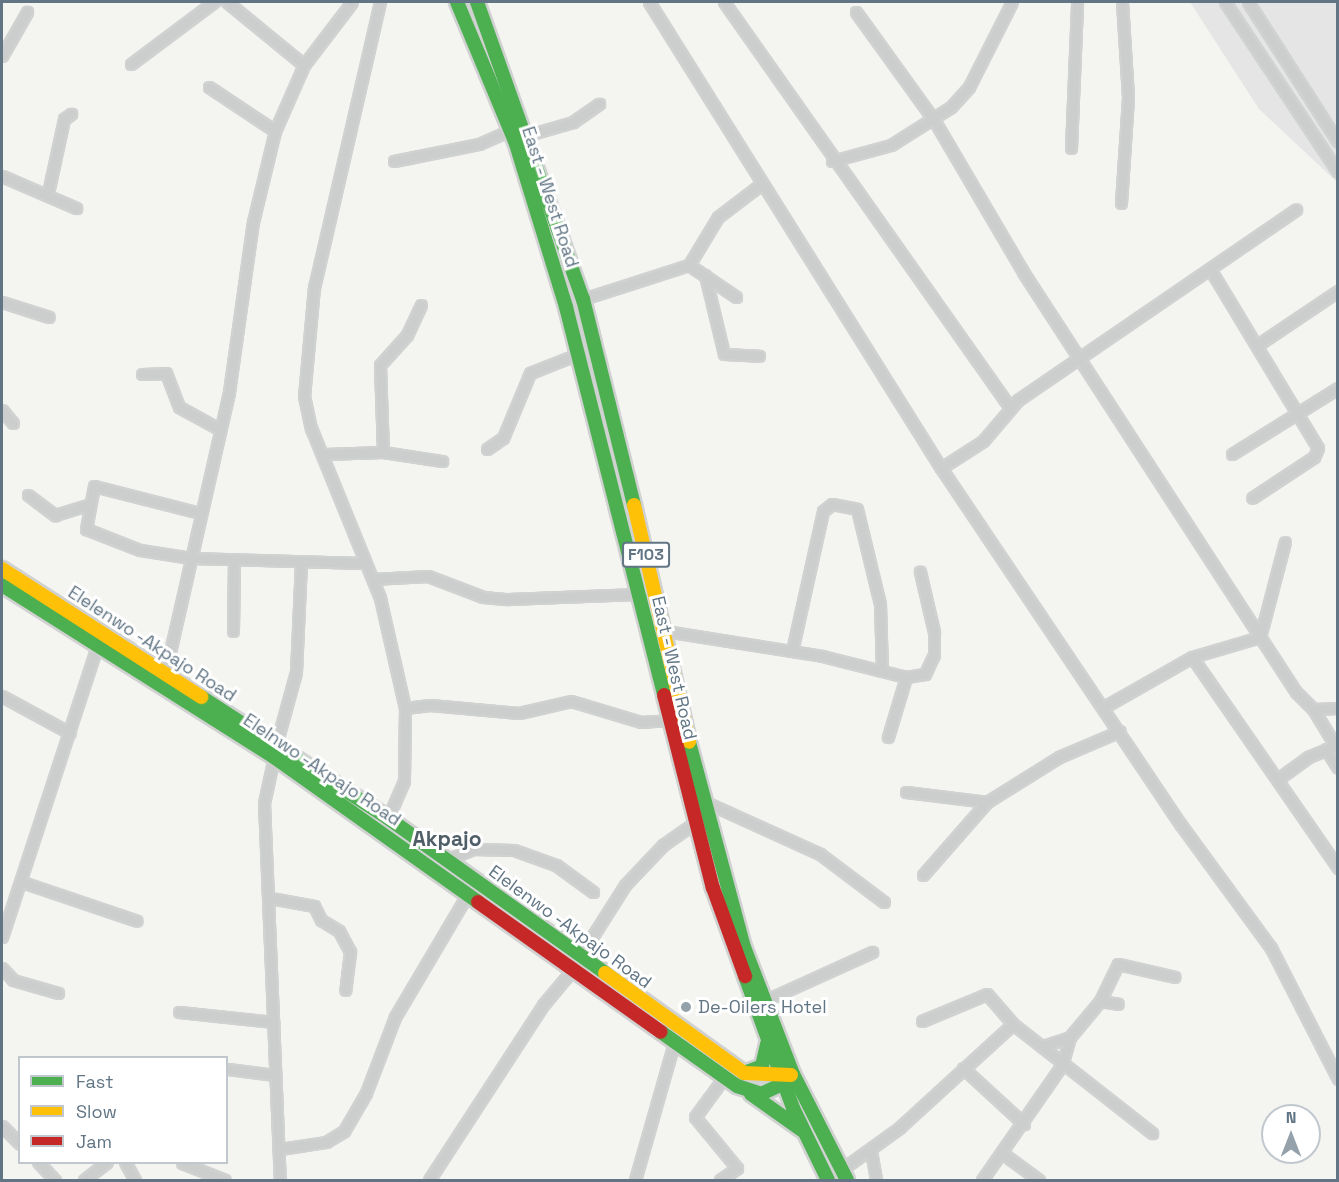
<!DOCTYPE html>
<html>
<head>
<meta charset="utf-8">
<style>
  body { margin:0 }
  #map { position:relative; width:1339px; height:1182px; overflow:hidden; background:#f4f4f1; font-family:"Space Grotesk",sans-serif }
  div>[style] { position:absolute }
  .built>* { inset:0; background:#e4e5e4 }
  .roads { filter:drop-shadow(2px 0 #d0d1d1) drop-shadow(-2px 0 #d0d1d1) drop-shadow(0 2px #d0d1d1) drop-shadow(0 -2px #d0d1d1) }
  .street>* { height:9px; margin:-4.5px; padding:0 4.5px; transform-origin:4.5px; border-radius:4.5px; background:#cccece }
  .fast>* { height:14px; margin:-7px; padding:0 7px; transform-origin:7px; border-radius:7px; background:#4caf50 }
  .slow>* { height:14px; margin:-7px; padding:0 7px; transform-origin:7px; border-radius:7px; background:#ffc107 }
  .jam>* { height:14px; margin:-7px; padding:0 7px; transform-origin:7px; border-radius:7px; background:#c62828 }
  .dots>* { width:16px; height:16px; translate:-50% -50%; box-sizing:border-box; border:3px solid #fff; border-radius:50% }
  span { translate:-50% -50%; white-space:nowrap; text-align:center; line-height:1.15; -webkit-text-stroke:6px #fff; paint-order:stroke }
  .shield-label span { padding:2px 4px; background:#fff; border:2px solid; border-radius:4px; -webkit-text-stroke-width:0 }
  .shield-label { font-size:16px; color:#617584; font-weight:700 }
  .street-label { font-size:18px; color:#617584 }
  .poi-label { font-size:18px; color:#617584 }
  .left { translate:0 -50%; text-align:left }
  .quarter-label { font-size:21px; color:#505e68; font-weight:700 }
  .frame { position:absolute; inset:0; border:3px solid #617584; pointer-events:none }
  .legend { position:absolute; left:18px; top:1056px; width:210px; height:108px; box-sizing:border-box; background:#fff; border:2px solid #c0c8ce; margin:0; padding:8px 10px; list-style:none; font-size:18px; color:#617584 }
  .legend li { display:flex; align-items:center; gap:12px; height:30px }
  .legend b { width:30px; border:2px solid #c0c8ce }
  .north { position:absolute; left:1261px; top:1104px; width:60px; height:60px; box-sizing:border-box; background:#fff; border:2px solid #c0c8ce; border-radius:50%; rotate:0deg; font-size:16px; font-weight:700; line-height:24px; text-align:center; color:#617584 }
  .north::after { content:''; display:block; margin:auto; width:21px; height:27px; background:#94a1aa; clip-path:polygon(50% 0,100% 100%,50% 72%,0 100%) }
</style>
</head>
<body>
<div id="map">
  <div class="built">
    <div style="clip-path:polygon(1190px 2px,1337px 2px,1337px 182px,1259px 109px)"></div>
  </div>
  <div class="roads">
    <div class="street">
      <div style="left:227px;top:2px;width:99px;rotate:39.3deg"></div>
      <div style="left:380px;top:2px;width:293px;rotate:103deg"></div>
      <div style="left:314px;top:287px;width:109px;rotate:95.2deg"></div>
      <div style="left:304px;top:396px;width:33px;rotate:78deg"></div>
      <div style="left:311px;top:428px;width:183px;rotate:67.9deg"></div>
      <div style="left:380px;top:598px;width:113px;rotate:77.2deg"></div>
      <div style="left:405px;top:708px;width:73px;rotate:90.8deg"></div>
      <div style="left:404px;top:781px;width:40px;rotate:113.4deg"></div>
      <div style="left:649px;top:2px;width:550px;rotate:57.93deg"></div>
      <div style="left:941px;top:468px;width:430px;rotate:56.1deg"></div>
      <div style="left:1181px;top:825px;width:152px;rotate:53.8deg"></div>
      <div style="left:1271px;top:948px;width:147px;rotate:62.9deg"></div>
      <div style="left:724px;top:2px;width:496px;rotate:54.8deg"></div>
      <div style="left:1225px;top:2px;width:204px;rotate:56.4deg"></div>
      <div style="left:1248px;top:2px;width:166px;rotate:57.3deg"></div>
      <div style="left:856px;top:12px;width:133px;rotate:54.2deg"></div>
      <div style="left:934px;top:120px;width:176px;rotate:59.6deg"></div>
      <div style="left:1023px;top:272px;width:501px;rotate:56.98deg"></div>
      <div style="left:1296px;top:692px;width:24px;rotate:45deg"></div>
      <div style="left:1313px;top:709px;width:25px;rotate:-2deg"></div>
      <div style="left:2px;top:56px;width:51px;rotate:-60.4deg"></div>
      <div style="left:131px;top:64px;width:104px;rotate:-36.8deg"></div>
      <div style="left:209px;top:87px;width:79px;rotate:33.7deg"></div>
      <div style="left:528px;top:135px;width:47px;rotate:-16.1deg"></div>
      <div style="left:573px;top:122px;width:32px;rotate:-35deg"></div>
      <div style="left:1071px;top:148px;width:146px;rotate:-87.6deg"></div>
      <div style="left:394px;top:161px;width:87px;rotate:-11.3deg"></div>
      <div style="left:479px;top:144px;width:35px;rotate:-24deg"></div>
      <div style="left:832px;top:161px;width:61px;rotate:-15.2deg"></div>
      <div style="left:891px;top:145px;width:71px;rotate:-32.3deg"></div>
      <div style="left:951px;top:107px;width:27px;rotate:-48deg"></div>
      <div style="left:969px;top:87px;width:95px;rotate:-63.2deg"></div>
      <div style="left:2px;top:176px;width:81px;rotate:23.4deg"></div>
      <div style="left:48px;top:193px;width:76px;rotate:-77.8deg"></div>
      <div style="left:64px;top:119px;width:9px;rotate:-36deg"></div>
      <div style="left:1121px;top:203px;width:106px;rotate:-86.2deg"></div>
      <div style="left:1128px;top:97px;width:95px;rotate:-93.6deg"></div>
      <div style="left:689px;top:265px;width:57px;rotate:34.2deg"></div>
      <div style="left:1210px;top:269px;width:209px;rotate:58.9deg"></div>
      <div style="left:1318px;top:448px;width:10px;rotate:114deg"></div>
      <div style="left:1314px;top:457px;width:74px;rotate:146.5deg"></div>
      <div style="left:705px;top:275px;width:81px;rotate:76.5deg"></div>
      <div style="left:724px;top:354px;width:35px;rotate:3deg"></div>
      <div style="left:583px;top:299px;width:111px;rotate:-17.8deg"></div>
      <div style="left:689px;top:265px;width:56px;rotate:-58.9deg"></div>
      <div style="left:718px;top:217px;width:53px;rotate:-37.3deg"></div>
      <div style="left:2px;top:302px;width:49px;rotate:17.7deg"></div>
      <div style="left:1259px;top:344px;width:95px;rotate:-33.9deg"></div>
      <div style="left:142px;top:374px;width:24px;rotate:-2deg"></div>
      <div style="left:166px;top:373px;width:36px;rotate:69deg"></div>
      <div style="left:179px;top:407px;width:46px;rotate:28.8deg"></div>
      <div style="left:2px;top:410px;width:17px;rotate:50deg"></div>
      <div style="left:487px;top:449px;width:19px;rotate:-35deg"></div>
      <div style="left:503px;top:438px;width:70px;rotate:-67.4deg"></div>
      <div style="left:530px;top:373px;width:52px;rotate:-21.6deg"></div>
      <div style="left:383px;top:452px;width:87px;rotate:-92deg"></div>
      <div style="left:380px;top:365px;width:40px;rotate:-48deg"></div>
      <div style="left:407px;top:335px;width:33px;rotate:-65deg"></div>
      <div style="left:325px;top:454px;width:58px;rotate:-2deg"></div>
      <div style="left:383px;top:452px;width:60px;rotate:8.7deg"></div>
      <div style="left:1232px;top:454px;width:125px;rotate:-31.9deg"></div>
      <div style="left:941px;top:468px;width:50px;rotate:-32.7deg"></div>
      <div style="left:983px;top:441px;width:54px;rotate:-49.5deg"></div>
      <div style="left:1018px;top:400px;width:337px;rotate:-34.4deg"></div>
      <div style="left:28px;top:495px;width:34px;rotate:37deg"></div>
      <div style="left:55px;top:515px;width:34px;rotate:-17deg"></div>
      <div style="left:200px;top:513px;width:109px;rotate:-165.7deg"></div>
      <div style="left:94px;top:486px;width:44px;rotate:100.5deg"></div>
      <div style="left:86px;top:529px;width:58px;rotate:21.3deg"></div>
      <div style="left:140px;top:550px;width:52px;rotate:8.9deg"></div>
      <div style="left:191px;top:558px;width:171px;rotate:1.7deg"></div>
      <div style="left:373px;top:579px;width:55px;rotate:-3.1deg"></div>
      <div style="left:428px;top:576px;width:59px;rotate:20.9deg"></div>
      <div style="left:483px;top:597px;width:25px;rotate:5deg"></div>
      <div style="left:508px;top:599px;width:130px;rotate:-2.2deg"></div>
      <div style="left:233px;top:631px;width:72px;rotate:-89.2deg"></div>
      <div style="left:665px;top:631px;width:159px;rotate:9deg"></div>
      <div style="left:822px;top:656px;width:87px;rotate:14deg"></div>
      <div style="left:906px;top:677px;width:19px;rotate:-9deg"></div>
      <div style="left:925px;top:674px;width:21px;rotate:-65deg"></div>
      <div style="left:934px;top:655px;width:23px;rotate:-90deg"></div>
      <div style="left:934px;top:632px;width:62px;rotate:-103.1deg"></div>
      <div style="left:1260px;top:637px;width:98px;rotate:-75.3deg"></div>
      <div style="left:792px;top:651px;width:143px;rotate:-77.5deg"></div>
      <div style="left:823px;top:511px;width:11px;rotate:-38deg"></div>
      <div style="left:832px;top:504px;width:25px;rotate:11deg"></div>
      <div style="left:857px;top:509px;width:98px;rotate:76.4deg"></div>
      <div style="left:880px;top:604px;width:67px;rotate:88.3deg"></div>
      <div style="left:1192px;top:657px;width:257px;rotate:55.3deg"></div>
      <div style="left:165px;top:674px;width:289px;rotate:-77.2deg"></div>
      <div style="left:229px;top:392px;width:172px;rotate:-82deg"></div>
      <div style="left:253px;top:222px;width:94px;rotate:-76.4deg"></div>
      <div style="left:275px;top:131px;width:72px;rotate:-66.3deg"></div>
      <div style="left:304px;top:65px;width:79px;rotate:-52.7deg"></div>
      <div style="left:2px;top:696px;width:77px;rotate:28.6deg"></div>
      <div style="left:1104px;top:707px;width:101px;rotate:-29.6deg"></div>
      <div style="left:1192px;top:657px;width:71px;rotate:-16.4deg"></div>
      <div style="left:405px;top:708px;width:25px;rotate:-7deg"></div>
      <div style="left:430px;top:705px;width:89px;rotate:5.1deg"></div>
      <div style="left:519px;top:713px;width:53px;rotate:-13deg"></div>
      <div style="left:571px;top:701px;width:73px;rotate:16.7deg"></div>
      <div style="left:641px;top:722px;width:27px;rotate:-4deg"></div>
      <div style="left:1313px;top:709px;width:42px;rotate:58.6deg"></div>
      <div style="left:888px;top:737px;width:63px;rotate:-73.3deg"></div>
      <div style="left:276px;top:745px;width:76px;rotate:-74.7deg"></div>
      <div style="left:296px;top:672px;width:110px;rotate:-87.4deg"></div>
      <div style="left:1326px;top:749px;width:22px;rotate:58deg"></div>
      <div style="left:274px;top:757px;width:47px;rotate:102.3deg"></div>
      <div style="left:264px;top:803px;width:377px;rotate:87.6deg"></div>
      <div style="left:1278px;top:779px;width:37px;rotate:-36deg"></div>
      <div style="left:1308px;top:757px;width:32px;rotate:-22deg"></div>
      <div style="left:906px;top:792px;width:82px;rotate:7deg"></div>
      <div style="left:987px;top:802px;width:85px;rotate:-32deg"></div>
      <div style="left:1059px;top:757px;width:66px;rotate:-23.1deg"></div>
      <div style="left:701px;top:800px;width:131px;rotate:24.4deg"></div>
      <div style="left:820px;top:854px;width:80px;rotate:36.9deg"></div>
      <div style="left:446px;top:860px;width:29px;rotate:-22deg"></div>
      <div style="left:473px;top:849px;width:41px;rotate:1.4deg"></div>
      <div style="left:514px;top:850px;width:45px;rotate:19.7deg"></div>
      <div style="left:556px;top:865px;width:46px;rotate:36.1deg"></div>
      <div style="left:923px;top:875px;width:97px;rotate:-48.8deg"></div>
      <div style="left:22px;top:882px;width:121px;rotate:18.7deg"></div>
      <div style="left:270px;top:898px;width:45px;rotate:10.3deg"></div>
      <div style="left:314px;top:906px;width:16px;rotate:63deg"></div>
      <div style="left:321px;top:920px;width:21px;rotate:31deg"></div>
      <div style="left:339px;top:931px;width:24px;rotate:62deg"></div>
      <div style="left:350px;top:952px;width:38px;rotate:97deg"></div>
      <div style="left:2px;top:937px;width:308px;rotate:-71.9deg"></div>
      <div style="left:580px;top:956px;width:84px;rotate:-57.6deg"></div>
      <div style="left:625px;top:885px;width:55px;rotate:-46.5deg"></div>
      <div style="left:663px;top:845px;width:38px;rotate:-35deg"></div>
      <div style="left:2px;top:968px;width:16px;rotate:47deg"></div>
      <div style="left:13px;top:980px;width:47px;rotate:16.1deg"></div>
      <div style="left:764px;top:1001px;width:119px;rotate:-24.4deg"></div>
      <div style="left:1100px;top:1001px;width:41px;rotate:-64.1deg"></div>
      <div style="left:1118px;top:964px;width:58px;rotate:12.8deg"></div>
      <div style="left:179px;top:1012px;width:95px;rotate:6.1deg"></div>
      <div style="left:922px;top:1021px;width:70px;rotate:-22.6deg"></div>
      <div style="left:987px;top:994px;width:40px;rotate:49deg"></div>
      <div style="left:1013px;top:1024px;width:177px;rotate:38.1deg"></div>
      <div style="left:1043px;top:1046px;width:28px;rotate:-18deg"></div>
      <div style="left:1070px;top:1037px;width:47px;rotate:-50.2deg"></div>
      <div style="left:1100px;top:1001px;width:18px;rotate:9deg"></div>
      <div style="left:963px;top:1068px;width:83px;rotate:42.6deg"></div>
      <div style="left:228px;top:1069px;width:47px;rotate:7.3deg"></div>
      <div style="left:2px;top:1126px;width:25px;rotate:45deg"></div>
      <div style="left:280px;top:1149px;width:47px;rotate:-8.7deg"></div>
      <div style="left:326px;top:1142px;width:21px;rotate:-31deg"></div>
      <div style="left:344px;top:1131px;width:44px;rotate:-59.9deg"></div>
      <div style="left:366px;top:1093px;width:81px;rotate:-69.1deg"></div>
      <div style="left:395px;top:1017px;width:145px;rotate:-59.4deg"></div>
      <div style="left:871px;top:1151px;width:29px;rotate:80deg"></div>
      <div style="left:1002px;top:1153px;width:46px;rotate:36.1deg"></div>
      <div style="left:38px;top:1162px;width:25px;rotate:47deg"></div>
      <div style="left:125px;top:1162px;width:21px;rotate:61deg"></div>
      <div style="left:182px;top:1163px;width:46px;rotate:21.6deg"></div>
      <div style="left:841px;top:1170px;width:72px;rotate:-35.9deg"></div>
      <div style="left:899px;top:1128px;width:154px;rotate:-42.4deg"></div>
      <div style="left:84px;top:1180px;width:29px;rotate:-38deg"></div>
      <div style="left:429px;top:1180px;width:209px;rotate:-56.9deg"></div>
      <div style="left:543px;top:1005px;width:48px;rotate:-50deg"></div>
      <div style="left:635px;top:1180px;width:146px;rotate:-74.1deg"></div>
      <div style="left:720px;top:1180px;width:21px;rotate:-35deg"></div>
      <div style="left:737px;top:1168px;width:66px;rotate:-129.5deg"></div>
      <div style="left:695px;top:1117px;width:51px;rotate:-53.8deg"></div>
      <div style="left:982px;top:1180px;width:140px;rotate:-55.2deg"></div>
      <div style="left:1062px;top:1065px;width:29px;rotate:-74deg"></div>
    </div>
    <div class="fast">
      <div style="left:457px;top:2px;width:151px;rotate:67.4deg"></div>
      <div style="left:515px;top:141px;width:174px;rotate:72.9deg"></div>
      <div style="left:566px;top:307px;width:400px;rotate:75.8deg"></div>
      <div style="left:477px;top:2px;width:315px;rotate:70.4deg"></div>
      <div style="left:583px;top:299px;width:212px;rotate:76.1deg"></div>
      <div style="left:2px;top:585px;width:322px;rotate:32.3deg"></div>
      <div style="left:274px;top:757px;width:250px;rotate:35.4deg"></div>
      <div style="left:201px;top:697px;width:223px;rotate:32.9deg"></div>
      <div style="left:388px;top:818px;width:267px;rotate:35.5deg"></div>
      <div style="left:689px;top:742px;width:212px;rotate:75deg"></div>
      <div style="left:744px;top:947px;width:136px;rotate:68.9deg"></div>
      <div style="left:793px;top:1074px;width:119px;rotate:63deg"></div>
      <div style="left:745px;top:976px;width:140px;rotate:70deg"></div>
      <div style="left:793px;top:1108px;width:80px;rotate:64.1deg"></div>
      <div style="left:661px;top:1032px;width:93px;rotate:35.4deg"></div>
      <div style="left:737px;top:1086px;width:25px;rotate:18deg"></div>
      <div style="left:761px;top:1094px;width:35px;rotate:-25deg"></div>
      <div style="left:744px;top:1073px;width:19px;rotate:-21deg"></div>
      <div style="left:762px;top:1066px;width:23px;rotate:-77deg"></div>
      <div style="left:751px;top:1094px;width:64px;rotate:35.4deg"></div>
    </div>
    <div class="slow">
      <div style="left:634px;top:505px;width:243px;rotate:76.9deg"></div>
      <div style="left:2px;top:569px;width:237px;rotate:32.7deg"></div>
      <div style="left:605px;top:973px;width:171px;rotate:35.7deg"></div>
      <div style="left:744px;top:1073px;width:47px;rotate:2.4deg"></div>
    </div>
    <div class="jam">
      <div style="left:664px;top:695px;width:199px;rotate:75.8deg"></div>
      <div style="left:713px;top:888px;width:94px;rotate:70deg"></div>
      <div style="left:478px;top:902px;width:224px;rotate:35.4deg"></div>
    </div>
  </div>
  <div class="dots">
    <div style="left:686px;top:1007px;background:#94a1aa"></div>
  </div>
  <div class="shield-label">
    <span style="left:646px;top:555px">F103</span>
  </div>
  <div class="street-label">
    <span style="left:550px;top:197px;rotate:72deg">East - West Road</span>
    <span style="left:152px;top:644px;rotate:33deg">Elelenwo -Akpajo Road</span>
    <span style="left:674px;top:668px;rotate:77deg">East - West Road</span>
    <span style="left:322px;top:770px;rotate:34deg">Elelnwo -Akpajo Road</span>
    <span style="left:570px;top:927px;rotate:36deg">Elelenwo -Akpajo Road</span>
  </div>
  <div class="poi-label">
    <span class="left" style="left:698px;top:1007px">De-Oilers Hotel</span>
  </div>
  <div class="quarter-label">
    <span style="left:447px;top:839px">Akpajo</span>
  </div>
  <div class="frame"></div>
  <ul class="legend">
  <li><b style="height:8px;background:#4caf50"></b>Fast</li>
  <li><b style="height:8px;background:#ffc107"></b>Slow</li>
  <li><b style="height:8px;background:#c62828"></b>Jam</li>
  </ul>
  <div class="north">N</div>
</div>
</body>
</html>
